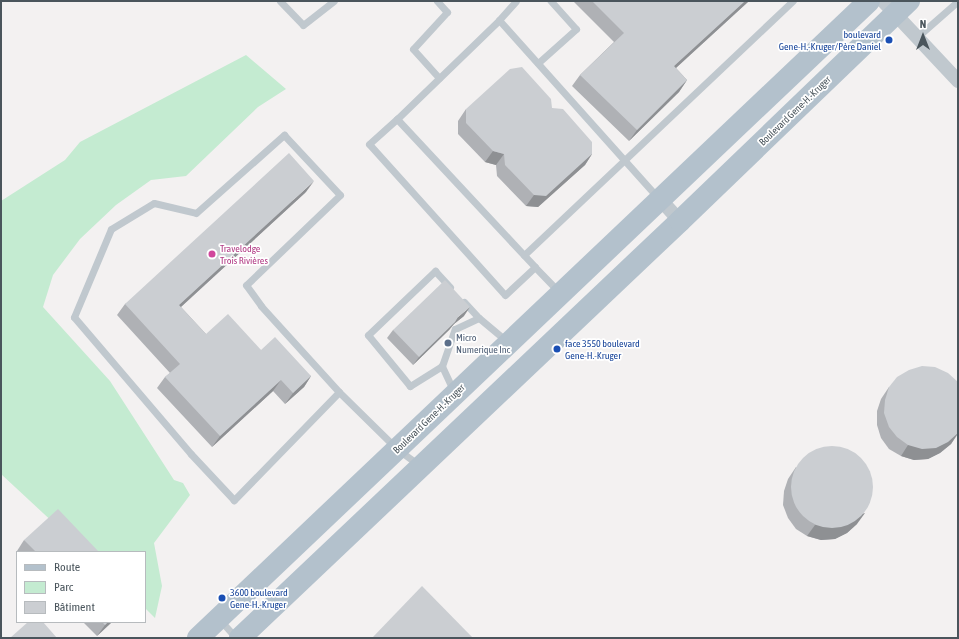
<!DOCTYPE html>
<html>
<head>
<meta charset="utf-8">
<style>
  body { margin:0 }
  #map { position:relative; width:959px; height:639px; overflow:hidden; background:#f3f1f1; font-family:"Asap Condensed",sans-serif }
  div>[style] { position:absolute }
  .green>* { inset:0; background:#c4ebd1 }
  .lane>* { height:7px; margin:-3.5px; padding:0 3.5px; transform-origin:3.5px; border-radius:3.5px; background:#c0c8ce }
  .street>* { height:14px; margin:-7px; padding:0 7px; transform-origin:7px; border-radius:7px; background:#c0c8ce }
  .primary>* { height:22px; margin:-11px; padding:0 11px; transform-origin:11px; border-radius:11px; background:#b3c1cc }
  .wall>* { inset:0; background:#afb1b5 }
  .shaded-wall>* { inset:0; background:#8e9093 }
  .building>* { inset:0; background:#cbced2 }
  .round { border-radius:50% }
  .dots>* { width:11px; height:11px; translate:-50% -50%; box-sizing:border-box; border:2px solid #fff; border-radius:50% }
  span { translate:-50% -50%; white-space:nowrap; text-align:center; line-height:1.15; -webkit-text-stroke:3.5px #fff; paint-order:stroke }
  .transit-label { font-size:10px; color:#164399 }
  .right { translate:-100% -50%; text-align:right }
  .left { translate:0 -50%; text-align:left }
  .street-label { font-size:10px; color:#4a555c }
  .hotel-label { font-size:10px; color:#b23c85 }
  .service-label { font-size:10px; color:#4e5e75 }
  .frame { position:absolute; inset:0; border:2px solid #4a555c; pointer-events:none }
  .legend { position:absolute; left:16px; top:551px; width:130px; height:72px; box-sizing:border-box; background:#fff; border:1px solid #b7bbbe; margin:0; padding:5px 7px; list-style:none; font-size:12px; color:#4a555c }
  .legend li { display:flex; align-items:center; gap:8px; height:20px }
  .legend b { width:20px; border:1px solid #b7bbbe }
  .north { position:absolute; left:903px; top:16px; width:40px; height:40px; -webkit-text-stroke:3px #fff; paint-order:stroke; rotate:0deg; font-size:11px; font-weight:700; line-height:16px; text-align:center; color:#4a555c }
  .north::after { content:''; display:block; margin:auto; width:14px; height:18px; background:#4a555c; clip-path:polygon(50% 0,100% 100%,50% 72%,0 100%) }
</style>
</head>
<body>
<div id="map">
  <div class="green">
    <div style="clip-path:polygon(246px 55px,286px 89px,258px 107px,186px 176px,151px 180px,116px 205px,80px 239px,53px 275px,43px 307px,110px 381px,174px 480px,183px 483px,190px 495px,154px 543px,162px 586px,155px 618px,145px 608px,145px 552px,85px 552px,1px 474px,1px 201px,65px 160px,80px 142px)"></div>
  </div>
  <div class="lane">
    <div style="left:280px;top:1px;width:33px;rotate:46deg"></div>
    <div style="left:303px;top:25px;width:39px;rotate:-38deg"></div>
    <div style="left:437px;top:1px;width:15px;rotate:48deg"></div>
    <div style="left:447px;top:12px;width:50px;rotate:132.6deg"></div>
    <div style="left:413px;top:49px;width:39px;rotate:48deg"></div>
    <div style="left:499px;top:20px;width:25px;rotate:-48deg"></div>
    <div style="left:917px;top:37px;width:55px;rotate:-41.3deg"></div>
    <div style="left:538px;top:63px;width:51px;rotate:-41.8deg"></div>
    <div style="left:576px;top:29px;width:38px;rotate:-132deg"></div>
    <div style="left:397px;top:119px;width:202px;rotate:47deg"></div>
    <div style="left:524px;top:255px;width:370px;rotate:-43.4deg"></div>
    <div style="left:560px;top:293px;width:36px;rotate:-134deg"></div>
    <div style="left:535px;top:267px;width:41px;rotate:137deg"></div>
    <div style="left:505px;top:295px;width:203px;rotate:-132deg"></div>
    <div style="left:369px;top:144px;width:38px;rotate:-42deg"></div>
    <div style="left:397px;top:119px;width:142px;rotate:-44.1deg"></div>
    <div style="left:499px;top:20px;width:239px;rotate:48.2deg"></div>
    <div style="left:464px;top:302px;width:22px;rotate:47deg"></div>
    <div style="left:442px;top:366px;width:38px;rotate:148deg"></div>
    <div style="left:410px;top:386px;width:66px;rotate:-129.5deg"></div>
    <div style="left:368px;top:335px;width:93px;rotate:-43.7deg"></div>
    <div style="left:435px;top:271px;width:22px;rotate:47deg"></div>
    <div style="left:339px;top:392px;width:151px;rotate:134.2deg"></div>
    <div style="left:234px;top:500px;width:63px;rotate:-133.1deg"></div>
    <div style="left:191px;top:454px;width:180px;rotate:-130.5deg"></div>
    <div style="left:74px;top:317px;width:95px;rotate:-67.2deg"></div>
    <div style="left:111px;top:229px;width:50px;rotate:-31.2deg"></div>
    <div style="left:154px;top:203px;width:43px;rotate:13.4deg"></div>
    <div style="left:196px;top:213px;width:118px;rotate:-41.6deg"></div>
    <div style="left:284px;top:135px;width:82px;rotate:47deg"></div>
    <div style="left:340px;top:195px;width:130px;rotate:136.2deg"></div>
    <div style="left:246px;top:285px;width:26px;rotate:54deg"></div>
    <div style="left:261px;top:306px;width:116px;rotate:47.8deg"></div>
    <div style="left:339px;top:392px;width:81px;rotate:44.5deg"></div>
    <div style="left:397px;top:449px;width:27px;rotate:36deg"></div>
    <div style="left:454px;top:392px;width:29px;rotate:-115deg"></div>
    <div style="left:442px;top:366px;width:39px;rotate:-71deg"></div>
    <div style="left:455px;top:329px;width:26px;rotate:-25deg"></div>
    <div style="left:479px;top:318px;width:38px;rotate:40deg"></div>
    <div style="left:220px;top:620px;width:24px;rotate:48deg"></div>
  </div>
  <div class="street">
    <div style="left:883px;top:1px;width:110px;rotate:46.8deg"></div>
    <div style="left:660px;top:199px;width:30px;rotate:48deg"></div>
  </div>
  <div class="primary">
    <div style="left:198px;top:638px;width:925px;rotate:-43.51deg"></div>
    <div style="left:240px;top:638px;width:606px;rotate:-43.46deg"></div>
    <div style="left:680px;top:221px;width:318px;rotate:-43.9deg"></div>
  </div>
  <div class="wall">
    <div style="clip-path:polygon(573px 1px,749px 1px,676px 68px,687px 80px,679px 92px,629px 141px,572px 86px,580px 75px,614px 42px)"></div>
    <div style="clip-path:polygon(552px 108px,592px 154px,585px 165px,538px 207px,526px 206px,497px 176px,496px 165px,485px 162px,458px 134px,458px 121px,466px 109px)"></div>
    <div style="clip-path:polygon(306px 192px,181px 307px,206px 334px,261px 350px,311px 376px,304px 387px,285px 404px,273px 391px,212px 447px,157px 388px,165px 377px,170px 373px,117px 315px,125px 304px)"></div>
    <div style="clip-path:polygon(464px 316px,454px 324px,449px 330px,413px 365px,387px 338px,393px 330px)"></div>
    <div style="clip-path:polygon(889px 387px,958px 434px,951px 444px,940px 453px,928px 459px,914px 460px,901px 456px,889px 449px,881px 438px,877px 425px,877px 411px,881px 399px)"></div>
    <div style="clip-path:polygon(796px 467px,857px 524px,847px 533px,835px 539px,821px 540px,807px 536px,796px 529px,788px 518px,783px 505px,784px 491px,788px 479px)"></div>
    <div style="clip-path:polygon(24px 540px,99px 552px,17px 552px,17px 551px)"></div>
    <div style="clip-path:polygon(83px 622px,112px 622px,97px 636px)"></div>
  </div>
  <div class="shaded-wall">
    <div style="clip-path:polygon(745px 1px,749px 1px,666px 77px,674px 66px)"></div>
    <div style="clip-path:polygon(687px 80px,679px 92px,629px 141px,637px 130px)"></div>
    <div style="clip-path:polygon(493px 151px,504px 154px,496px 165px,485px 162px)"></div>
    <div style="clip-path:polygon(592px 154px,585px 165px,538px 207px,526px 206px,534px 195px)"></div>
    <div style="clip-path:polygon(314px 181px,306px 192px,171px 316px,179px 305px)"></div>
    <div style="clip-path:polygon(470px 307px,464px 316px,454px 324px,449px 330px,413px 365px,419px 357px,458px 317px)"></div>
    <div style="clip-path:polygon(311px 376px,304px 387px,285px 404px,293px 393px)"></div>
    <div style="clip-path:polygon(281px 380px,273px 391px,212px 447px,220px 436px)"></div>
    <div style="clip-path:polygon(958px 433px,951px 444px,940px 453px,928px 459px,914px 460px,901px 456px,908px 445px)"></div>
    <div style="clip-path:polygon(865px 513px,857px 524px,847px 533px,835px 539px,821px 540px,807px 536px,815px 525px)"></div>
    <div style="clip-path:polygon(108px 622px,112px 622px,97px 636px,105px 625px)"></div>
  </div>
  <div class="building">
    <div style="clip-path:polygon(592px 1px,745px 1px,674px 66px,687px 80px,637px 130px,580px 75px,624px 33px)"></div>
    <div style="clip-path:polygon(522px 67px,551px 99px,552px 108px,563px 109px,592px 142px,592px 154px,546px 196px,534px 195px,505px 165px,504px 154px,493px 151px,466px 123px,466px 109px,510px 69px)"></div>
    <div style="clip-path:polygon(289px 153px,314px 181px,179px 305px,206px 334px,228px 314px,261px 350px,275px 337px,311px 376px,293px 393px,281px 380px,220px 436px,165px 377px,180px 364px,125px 304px)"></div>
    <div style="clip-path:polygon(445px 280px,470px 307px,458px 317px,455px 322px,419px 357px,393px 330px)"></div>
    <div style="clip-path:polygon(922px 366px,935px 367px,948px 373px,958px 382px,958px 433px,948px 442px,936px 448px,922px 449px,908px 445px,897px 437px,889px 427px,884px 413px,885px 400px,889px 387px,897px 377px,909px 370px)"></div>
    <div class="round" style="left:791px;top:446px;width:82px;height:82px"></div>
    <div style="clip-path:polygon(58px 509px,99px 552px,36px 552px,24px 540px)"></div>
    <div style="clip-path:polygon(422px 586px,473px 638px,372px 638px)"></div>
    <div style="clip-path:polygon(28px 622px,43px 622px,57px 638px,10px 638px)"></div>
    <div style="clip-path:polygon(102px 622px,108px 622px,105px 625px)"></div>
  </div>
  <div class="dots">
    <div style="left:889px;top:40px;background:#1a4fb4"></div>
    <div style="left:212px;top:254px;background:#d1479c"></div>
    <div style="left:448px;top:343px;background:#5c6f8a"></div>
    <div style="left:557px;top:349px;background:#1a4fb4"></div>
    <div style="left:222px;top:598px;background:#1a4fb4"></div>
  </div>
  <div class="transit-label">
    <span class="right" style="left:881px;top:40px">boulevard<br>Gene-H.-Kruger/Père Daniel</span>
    <span class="left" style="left:565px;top:349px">face 3550 boulevard<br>Gene-H.-Kruger</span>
    <span class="left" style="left:230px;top:598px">3600 boulevard<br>Gene-H.-Kruger</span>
  </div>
  <div class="street-label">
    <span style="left:795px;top:111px;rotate:-44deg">Boulevard Gene-H.-Kruger</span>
    <span style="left:429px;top:419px;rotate:-44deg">Boulevard Gene-H.-Kruger</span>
  </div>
  <div class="hotel-label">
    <span class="left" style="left:220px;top:254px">Travelodge<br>Trois Rivières</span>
  </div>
  <div class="service-label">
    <span class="left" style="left:456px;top:343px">Micro<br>Numerique Inc</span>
  </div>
  <div class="frame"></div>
  <ul class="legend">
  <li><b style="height:5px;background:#b3c1cc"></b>Route</li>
  <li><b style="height:11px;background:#c4ebd1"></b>Parc</li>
  <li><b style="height:11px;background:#cbced2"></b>Bâtiment</li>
  </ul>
  <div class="north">N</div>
</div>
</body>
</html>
